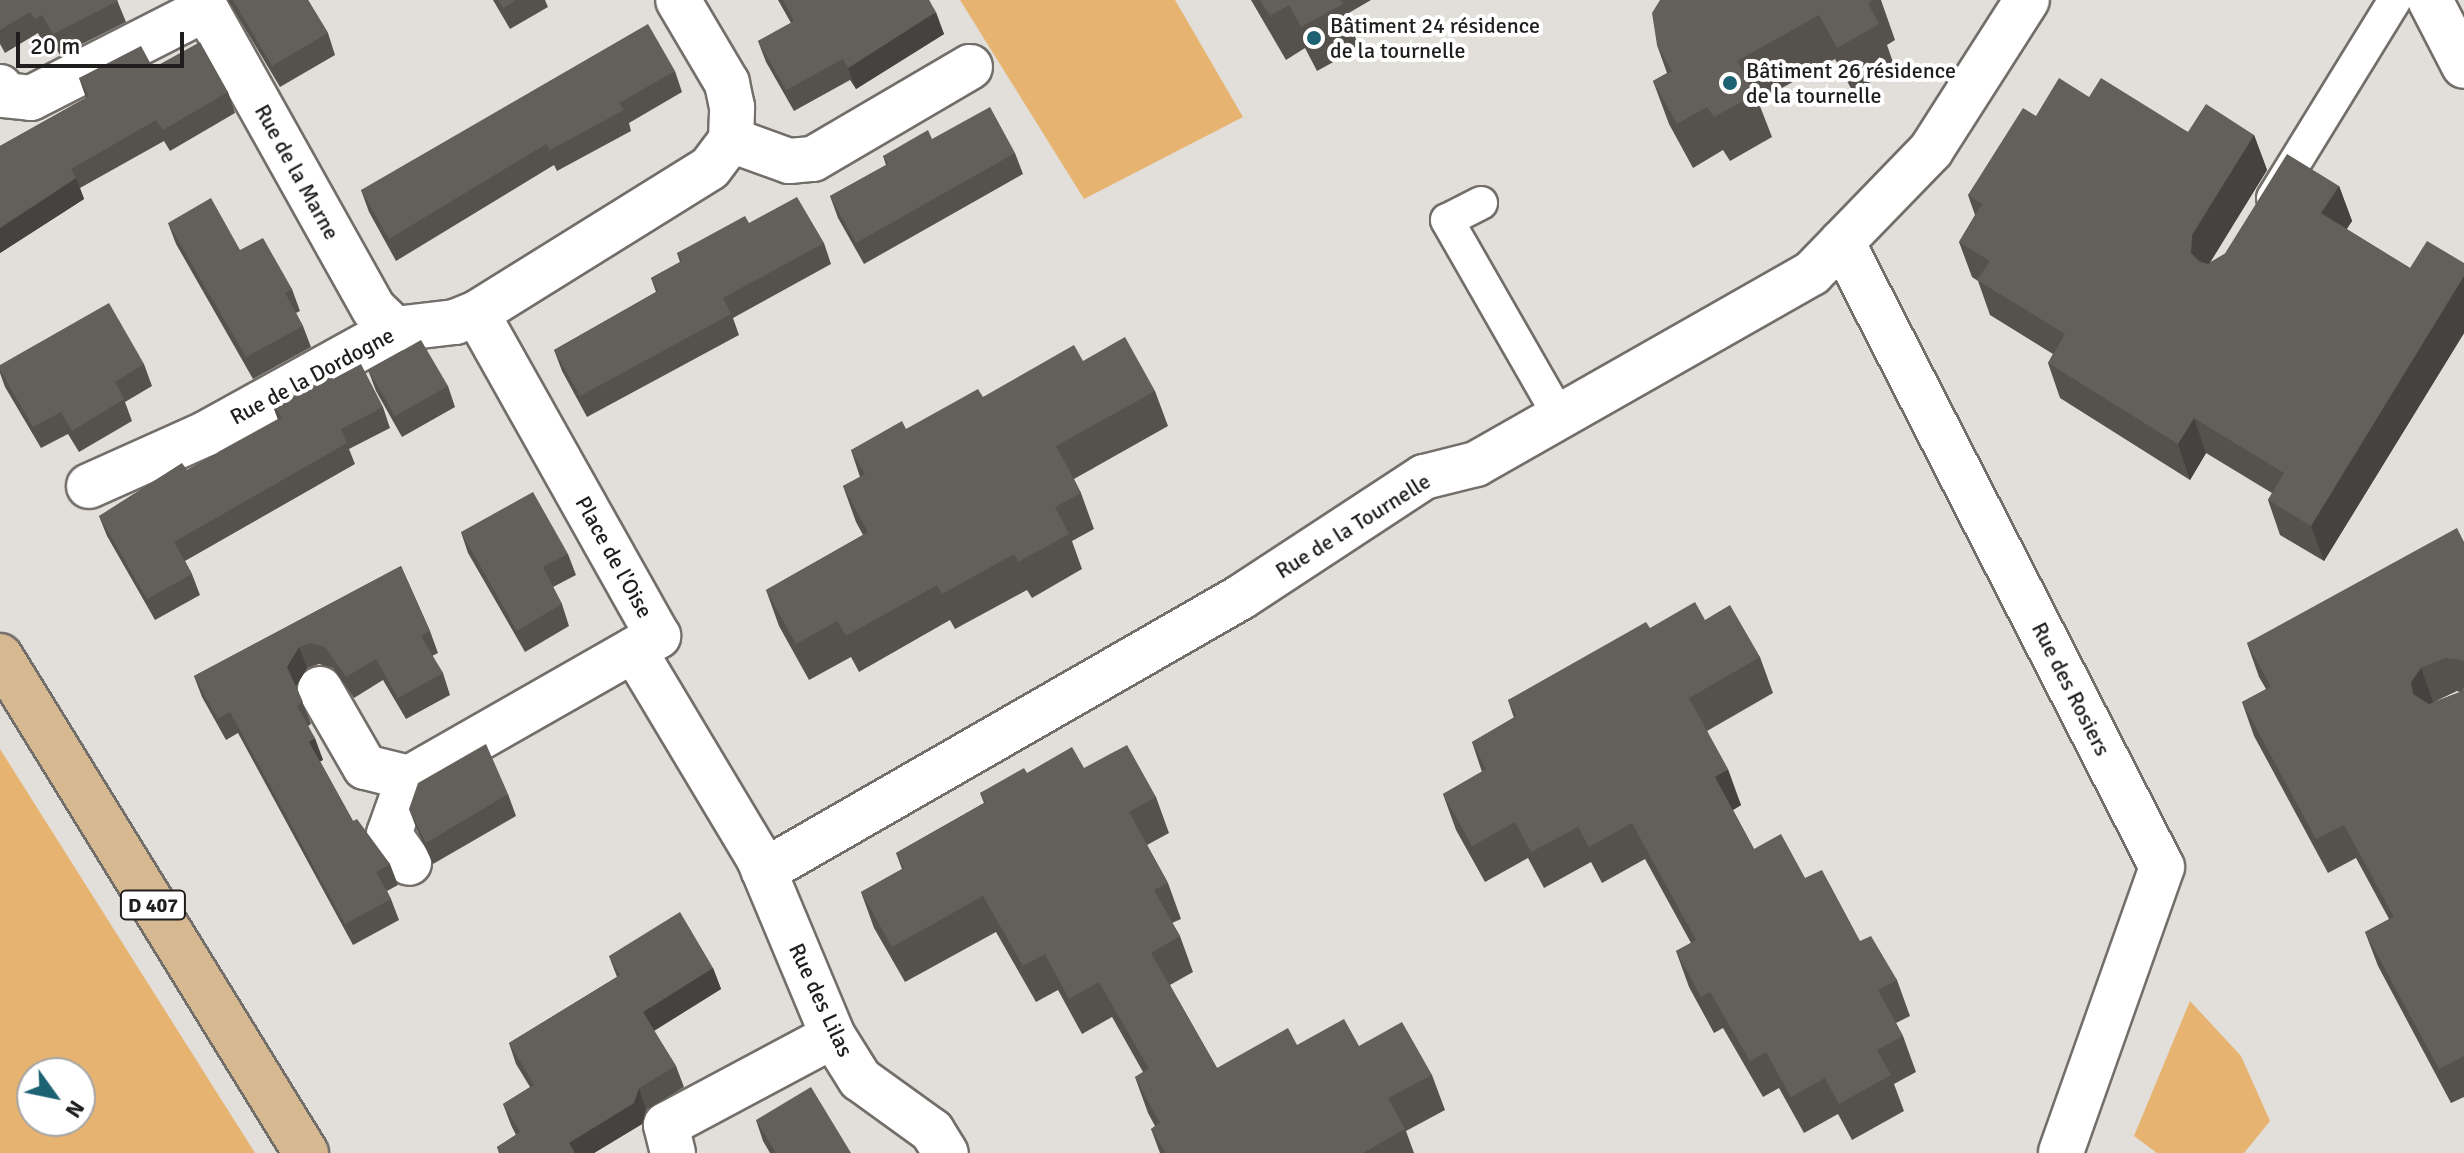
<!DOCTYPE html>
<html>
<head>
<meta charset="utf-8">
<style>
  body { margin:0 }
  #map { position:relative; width:2464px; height:1153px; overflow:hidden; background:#e2ded9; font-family:Signika,sans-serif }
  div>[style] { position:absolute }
  .green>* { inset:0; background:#e7b371 }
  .roads { filter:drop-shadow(2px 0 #726e6a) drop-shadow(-2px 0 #726e6a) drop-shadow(0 2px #726e6a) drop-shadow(0 -2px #726e6a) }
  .service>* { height:32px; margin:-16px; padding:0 16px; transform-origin:16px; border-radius:16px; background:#fff }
  .pedestrian>* { height:44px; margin:-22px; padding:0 22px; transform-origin:22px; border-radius:22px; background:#fff }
  .minor>* { height:44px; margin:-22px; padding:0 22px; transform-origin:22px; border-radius:22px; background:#fff }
  .primary>* { height:44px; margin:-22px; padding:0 22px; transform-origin:22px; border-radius:22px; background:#d6b891 }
  .wall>* { inset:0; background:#55524d }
  .shaded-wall>* { inset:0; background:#45423f }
  .building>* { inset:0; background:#635f5a }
  .dots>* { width:22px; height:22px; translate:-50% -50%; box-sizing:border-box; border:4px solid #fff; border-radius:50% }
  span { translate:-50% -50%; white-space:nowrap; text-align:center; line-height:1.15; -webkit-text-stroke:8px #fff; paint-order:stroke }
  .shield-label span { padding:2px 6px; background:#fff; border:2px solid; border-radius:6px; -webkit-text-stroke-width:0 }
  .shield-label { font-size:20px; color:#201e1c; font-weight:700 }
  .poi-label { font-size:22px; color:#201e1c }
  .left { translate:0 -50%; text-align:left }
  .street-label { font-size:22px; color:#201e1c }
  .north { position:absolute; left:16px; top:1057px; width:80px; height:80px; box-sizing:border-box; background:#fff; border:2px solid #a6a5a4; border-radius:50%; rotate:123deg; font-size:22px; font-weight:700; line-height:32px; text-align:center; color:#201e1c }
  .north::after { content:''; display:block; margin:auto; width:28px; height:36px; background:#1c6273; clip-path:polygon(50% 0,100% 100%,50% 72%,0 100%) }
  .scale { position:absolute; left:16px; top:32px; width:168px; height:36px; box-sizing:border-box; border:4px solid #201e1c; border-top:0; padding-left:10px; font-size:24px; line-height:28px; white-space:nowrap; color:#201e1c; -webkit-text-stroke:6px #fff; paint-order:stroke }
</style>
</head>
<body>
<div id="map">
  <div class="green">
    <div style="clip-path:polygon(960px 0,1175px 0,1243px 117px,1084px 199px)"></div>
    <div style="clip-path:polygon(evenodd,0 749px,255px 1153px,0 1153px,0 749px,32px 1073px,80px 1073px,80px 1121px,32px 1121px,32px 1073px)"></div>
    <div style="clip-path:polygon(2190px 1001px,2241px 1056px,2270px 1121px,2244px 1153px,2157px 1153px,2134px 1136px)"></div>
  </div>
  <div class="roads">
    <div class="service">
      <div style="left:2273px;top:198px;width:233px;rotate:-58.4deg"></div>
      <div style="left:1481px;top:203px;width:38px;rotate:153deg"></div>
      <div style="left:1447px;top:220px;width:227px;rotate:60.2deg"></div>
    </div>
    <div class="pedestrian">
      <div style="left:634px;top:650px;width:244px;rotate:59.1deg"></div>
      <div style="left:759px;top:859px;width:192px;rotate:67.3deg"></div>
      <div style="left:764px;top:871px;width:550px;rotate:-29.87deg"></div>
    </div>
    <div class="minor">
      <div style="left:201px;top:0;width:354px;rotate:60.8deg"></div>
      <div style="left:374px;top:309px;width:29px;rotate:44deg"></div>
      <div style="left:2430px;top:0;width:74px;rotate:62.7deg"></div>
      <div style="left:0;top:87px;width:9px;rotate:63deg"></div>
      <div style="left:4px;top:95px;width:27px;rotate:6deg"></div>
      <div style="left:31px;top:98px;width:196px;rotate:-27deg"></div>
      <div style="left:731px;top:140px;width:62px;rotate:19.9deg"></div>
      <div style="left:789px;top:161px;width:24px;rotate:-5deg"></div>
      <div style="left:813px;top:159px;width:182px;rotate:-30.4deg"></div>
      <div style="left:1842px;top:242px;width:702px;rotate:62.89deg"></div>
      <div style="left:2162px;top:867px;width:303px;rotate:109.5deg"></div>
      <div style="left:89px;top:486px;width:127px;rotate:-24.1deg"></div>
      <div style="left:205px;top:434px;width:217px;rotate:-28.9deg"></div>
      <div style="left:395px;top:329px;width:60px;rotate:-6.7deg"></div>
      <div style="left:455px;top:322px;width:24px;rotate:-22deg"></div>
      <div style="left:477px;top:313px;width:274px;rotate:-31.9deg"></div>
      <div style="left:710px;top:168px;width:35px;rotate:-53deg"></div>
      <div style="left:731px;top:140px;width:33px;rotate:-88deg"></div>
      <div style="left:732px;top:107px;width:25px;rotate:-102deg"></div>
      <div style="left:727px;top:83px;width:96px;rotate:-120.6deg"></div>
      <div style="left:1241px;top:597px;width:219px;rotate:-33.3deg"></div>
      <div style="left:1424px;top:477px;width:54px;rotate:-14deg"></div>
      <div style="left:1476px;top:464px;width:386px;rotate:-29.6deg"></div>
      <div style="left:1812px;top:273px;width:171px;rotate:-45.9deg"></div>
      <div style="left:1931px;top:150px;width:178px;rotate:-57.4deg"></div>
      <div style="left:320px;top:689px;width:90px;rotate:60deg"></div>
      <div style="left:365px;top:767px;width:45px;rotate:14deg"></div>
      <div style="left:409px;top:778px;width:287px;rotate:-29.7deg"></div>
      <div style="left:658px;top:636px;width:370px;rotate:-119.3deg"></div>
      <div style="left:409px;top:778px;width:59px;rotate:109.7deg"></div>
      <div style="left:389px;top:834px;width:35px;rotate:55deg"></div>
      <div style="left:673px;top:1153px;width:29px;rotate:-104deg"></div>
      <div style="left:666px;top:1125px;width:189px;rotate:-28.1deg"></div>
      <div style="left:833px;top:1036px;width:51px;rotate:57.9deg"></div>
      <div style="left:860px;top:1079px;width:89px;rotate:35.8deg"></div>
      <div style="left:932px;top:1131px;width:26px;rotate:58deg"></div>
    </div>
    <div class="primary">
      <div style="left:0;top:656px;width:584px;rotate:58.38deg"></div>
    </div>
  </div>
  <div class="wall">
    <div style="clip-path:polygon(0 0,117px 0,126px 22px,60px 55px,49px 36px,42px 41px,38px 33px,5px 53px,0 44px)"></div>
    <div style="clip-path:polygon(228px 0,308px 0,328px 33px,335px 55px,280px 87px)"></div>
    <div style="clip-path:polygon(493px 0,545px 0,548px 7px,510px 29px)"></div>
    <div style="clip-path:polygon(778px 0,929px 0,944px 34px,856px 89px,850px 80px,794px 111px,766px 62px,758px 41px,791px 23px)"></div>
    <div style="clip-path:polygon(1251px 0,1371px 0,1347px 14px,1359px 48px,1317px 71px,1305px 48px,1286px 60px)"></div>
    <div style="clip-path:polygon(1660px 0,1881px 0,1895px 40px,1887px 45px,1895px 68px,1853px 92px,1835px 59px,1758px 101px,1772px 137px,1730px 161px,1723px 150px,1693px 168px,1669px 124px,1653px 81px,1667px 73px,1657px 45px)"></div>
    <div style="clip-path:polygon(153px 68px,228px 92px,235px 113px,170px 151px,164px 141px,80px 188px,84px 199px,0 253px,0 146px,86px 98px,79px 78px)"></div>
    <div style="clip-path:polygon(675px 71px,682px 92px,629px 123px,631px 131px,557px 171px,554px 165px,396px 261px,369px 212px,361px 190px)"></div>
    <div style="clip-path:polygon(2089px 97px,2188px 132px,2254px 135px,2267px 170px,2209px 263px,2339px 186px,2352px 221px,2346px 229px,2410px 268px,2464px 263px,2464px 333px,2324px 561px,2280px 535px,2268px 500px,2272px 493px,2206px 453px,2190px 480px,2060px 398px,2048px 363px,2053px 354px,1990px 315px,1978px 281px,1972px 277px,1959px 242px,1975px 215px,1968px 195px,2036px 116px)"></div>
    <div style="clip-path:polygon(932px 139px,1015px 153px,1023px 174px,864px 264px,838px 218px,830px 196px,886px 165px,883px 156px)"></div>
    <div style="clip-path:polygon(168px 223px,240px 250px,292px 289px,300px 311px,296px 313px,303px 326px,311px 347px,253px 379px,176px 244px)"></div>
    <div style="clip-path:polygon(749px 223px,824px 243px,831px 264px,733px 318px,739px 335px,587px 417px,562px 371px,554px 350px,656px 292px,651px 278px,680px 262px,677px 253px)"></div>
    <div style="clip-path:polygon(1083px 361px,1155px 391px,1168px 426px,1074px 479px,1081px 493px,1094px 529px,1072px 541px,1082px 569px,1032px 598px,1027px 590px,955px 629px,950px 620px,859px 672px,851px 657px,809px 680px,779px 626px,766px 590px,863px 535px,856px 522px,843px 486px,860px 477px,851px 450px,906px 429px,983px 397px)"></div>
    <div style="clip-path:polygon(144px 364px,152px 386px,125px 402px,132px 421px,79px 452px,68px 434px,41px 448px,5px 387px,0 373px,0 370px)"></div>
    <div style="clip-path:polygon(368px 370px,448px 386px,455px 407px,402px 437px,376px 391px)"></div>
    <div style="clip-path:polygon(333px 379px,383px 407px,390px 428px,349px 449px,355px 464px,185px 561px,192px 574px,200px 595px,155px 620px,107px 536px,99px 516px,187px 470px,278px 420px,271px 401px)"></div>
    <div style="clip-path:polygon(461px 532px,568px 554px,576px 575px,553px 587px,562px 604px,569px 626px,525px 652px,468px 553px)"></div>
    <div style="clip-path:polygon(evenodd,2464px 542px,2464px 1097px,2451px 1103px,2378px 966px,2365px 932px,2389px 919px,2356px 858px,2328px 873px,2254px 736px,2242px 702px,2266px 689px,2259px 677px,2247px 643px,2464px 542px,2457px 691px,2460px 692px,2434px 702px,2457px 691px)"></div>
    <div style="clip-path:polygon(401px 566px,430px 631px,438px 653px,432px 656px,443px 673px,450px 695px,406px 719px,383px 680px,354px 698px,333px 668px,319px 664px,307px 668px,296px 686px,311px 724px,308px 726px,323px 760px,320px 761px,353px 821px,390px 864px,398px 885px,387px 891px,391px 899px,399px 920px,353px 945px,238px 733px,226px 740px,202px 697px,194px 676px)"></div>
    <div style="clip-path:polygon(1705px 620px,1760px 657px,1773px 693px,1707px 731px,1741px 805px,1733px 810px,1754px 849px,1805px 878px,1860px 941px,1897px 980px,1910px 1016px,1896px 1023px,1903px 1036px,1916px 1072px,1894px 1084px,1904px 1111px,1852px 1140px,1838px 1114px,1804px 1133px,1779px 1088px,1763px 1097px,1723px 1028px,1714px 1033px,1689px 987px,1676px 951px,1691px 943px,1645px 859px,1602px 883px,1591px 862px,1544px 888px,1528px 858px,1485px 882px,1456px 830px,1443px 794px,1482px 772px,1472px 742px,1514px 718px,1508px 700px)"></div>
    <div style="clip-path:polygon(1084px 768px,1156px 797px,1169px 833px,1147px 845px,1168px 883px,1181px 919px,1172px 923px,1180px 936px,1193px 972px,1170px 985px,1217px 1068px,1297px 1045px,1359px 1046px,1432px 1075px,1445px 1110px,1406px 1131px,1414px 1153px,1160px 1153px,1151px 1129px,1155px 1126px,1148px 1113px,1135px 1077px,1143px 1072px,1112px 1017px,1082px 1034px,1058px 990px,1036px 1002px,996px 932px,905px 982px,874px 928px,861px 892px,902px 869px,896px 853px,984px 803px,980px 793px,1027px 773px)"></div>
    <div style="clip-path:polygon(508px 794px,516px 816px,433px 864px,417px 830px,409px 809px)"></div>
    <div style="clip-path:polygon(609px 956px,713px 968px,721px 989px,654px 1031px,676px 1066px,684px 1087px,646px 1110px,642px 1124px,594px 1153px,499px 1153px,497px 1147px,516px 1135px,511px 1125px,503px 1104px,530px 1087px,516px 1064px,509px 1043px,617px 977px)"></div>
    <div style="clip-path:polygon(756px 1120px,851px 1153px,770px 1153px,763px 1141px)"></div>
  </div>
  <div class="shaded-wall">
    <div style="clip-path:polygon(936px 12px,944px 34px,856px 89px,848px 68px)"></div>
    <div style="clip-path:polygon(2254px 135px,2267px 170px,2205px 271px,2191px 253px,2192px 235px)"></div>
    <div style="clip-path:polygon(76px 178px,84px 199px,0 253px,0 228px)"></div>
    <div style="clip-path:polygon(2339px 186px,2352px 221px,2334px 249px,2321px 213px)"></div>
    <div style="clip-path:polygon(2464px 276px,2464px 333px,2324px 561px,2311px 526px)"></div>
    <div style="clip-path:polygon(2194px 418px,2206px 453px,2190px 480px,2178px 444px)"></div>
    <div style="clip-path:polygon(299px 647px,307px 668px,295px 688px,287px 667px)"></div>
    <div style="clip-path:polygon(2421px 668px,2433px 702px,2423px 716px,2413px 694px,2411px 682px)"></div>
    <div style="clip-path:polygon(315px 738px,323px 760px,317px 763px,309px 742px)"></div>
    <div style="clip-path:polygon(1728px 769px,1741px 805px,1728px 813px,1715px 777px)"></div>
    <div style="clip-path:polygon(713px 968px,721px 989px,650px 1033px,643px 1012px)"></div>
    <div style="clip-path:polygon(639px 1088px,646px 1110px,642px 1124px,594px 1153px,573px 1153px,569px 1143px)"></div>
  </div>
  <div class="building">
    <div style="clip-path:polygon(0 0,117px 0,118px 1px,53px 34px,42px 15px,35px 19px,30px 12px,0 30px)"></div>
    <div style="clip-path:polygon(233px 0,308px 0,328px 33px,272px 66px)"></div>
    <div style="clip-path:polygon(498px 0,516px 0,503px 8px)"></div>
    <div style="clip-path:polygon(783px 0,929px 0,936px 12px,848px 68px,843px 59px,786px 90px,758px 41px,794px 21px)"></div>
    <div style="clip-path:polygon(1260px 0,1341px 0,1343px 4px,1301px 27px,1289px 5px,1270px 16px)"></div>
    <div style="clip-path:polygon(1660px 0,1873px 0,1868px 3px,1879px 24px,1837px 48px,1819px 15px,1737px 61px,1756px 94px,1714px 117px,1707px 107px,1677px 124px,1653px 81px,1672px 71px,1657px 45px,1652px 13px)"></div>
    <div style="clip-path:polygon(648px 24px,675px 71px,619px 103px,624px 110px,550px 150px,546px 144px,389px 239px,361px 190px)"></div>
    <div style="clip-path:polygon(200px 42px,228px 92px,163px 130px,156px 120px,71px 169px,76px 178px,0 228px,0 146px,89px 96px,79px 78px,141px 46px,153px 68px)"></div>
    <div style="clip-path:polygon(2059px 78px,2089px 97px,2101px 78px,2188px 132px,2206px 104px,2254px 135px,2192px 235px,2191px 253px,2199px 261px,2208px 264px,2224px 255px,2287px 154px,2339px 186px,2321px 213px,2410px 268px,2427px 241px,2464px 263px,2464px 276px,2311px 526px,2268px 500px,2284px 473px,2194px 418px,2178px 444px,2048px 363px,2065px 334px,1977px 280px,1990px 261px,1959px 242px,1982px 204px,1968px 195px,2023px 108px,2036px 116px)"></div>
    <div style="clip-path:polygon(990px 107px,1015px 153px,856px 243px,830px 196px,888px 164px,883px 156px,928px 130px,932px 139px)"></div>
    <div style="clip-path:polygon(797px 197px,824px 243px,723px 298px,731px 314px,580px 396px,554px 350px,658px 291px,651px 278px,682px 261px,677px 253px,745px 216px,749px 223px)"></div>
    <div style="clip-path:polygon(211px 198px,240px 250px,263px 238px,292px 289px,285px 293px,303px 326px,246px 357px,168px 223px)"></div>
    <div style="clip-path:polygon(109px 303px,144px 364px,115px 382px,124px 399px,72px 431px,61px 412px,33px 427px,0 370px,0 365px)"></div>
    <div style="clip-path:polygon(1125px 337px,1155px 391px,1056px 446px,1081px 493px,1055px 507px,1069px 534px,1018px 562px,1014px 554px,942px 594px,937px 585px,846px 636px,837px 621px,796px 644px,766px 590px,868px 532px,843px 486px,865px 474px,851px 450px,902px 421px,906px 429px,978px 389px,983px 397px,1074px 345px,1083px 361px)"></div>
    <div style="clip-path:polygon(421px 340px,448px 386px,395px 416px,368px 370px)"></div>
    <div style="clip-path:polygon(361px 364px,383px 407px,341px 429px,347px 443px,174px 542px,192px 574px,147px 599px,99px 516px,182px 463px,187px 470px,282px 418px,271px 401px,328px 370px,333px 379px)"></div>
    <div style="clip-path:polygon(533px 492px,568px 554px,543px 567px,562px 604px,517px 631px,461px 532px)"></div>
    <div style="clip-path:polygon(2457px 528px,2464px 542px,2464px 662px,2463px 660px,2445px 658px,2421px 668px,2411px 682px,2413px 694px,2429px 704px,2460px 692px,2464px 687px,2464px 1056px,2439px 1069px,2365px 932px,2394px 917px,2344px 825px,2316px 839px,2242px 702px,2271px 687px,2247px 643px)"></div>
    <div style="clip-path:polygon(401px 566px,430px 631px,421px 636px,443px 673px,398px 698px,376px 659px,346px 677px,325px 647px,311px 643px,299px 647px,287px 667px,303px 702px,297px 706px,315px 738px,309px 742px,353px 821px,357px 819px,390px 864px,376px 872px,391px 899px,345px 924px,230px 712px,218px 719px,194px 676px)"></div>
    <div style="clip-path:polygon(1695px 602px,1705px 620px,1730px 605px,1760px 657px,1689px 698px,1728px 769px,1715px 777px,1754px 849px,1781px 834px,1805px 878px,1822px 870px,1860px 941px,1871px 936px,1897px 980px,1878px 990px,1903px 1036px,1877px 1050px,1891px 1075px,1839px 1104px,1825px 1078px,1791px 1097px,1766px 1052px,1750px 1061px,1710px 992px,1701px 997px,1676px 951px,1696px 940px,1632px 823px,1589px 847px,1578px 827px,1531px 852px,1515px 822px,1472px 846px,1443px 794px,1486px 769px,1472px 742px,1516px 716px,1508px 700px,1646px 622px,1650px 628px)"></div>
    <div style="clip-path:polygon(486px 744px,508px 794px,426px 843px,409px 809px,418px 783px)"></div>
    <div style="clip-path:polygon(1127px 745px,1156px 797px,1129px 812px,1168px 883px,1154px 890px,1180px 936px,1151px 953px,1217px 1068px,1288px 1028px,1297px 1045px,1344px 1019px,1359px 1046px,1402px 1022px,1432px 1075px,1388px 1098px,1405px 1129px,1363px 1153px,1166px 1153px,1151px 1129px,1160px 1123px,1135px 1077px,1149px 1069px,1099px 982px,1069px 999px,1045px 954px,1023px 966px,983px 896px,892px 947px,861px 892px,904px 868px,896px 853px,986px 802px,980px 793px,1024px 768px,1027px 773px,1072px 747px,1084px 768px)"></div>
    <div style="clip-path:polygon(680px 912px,713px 968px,643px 1012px,676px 1066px,639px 1088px,634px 1103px,569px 1143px,575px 1153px,500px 1153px,497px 1147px,520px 1132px,503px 1104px,534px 1085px,509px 1043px,620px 975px,609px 956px)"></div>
    <div style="clip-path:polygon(811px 1087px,851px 1153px,776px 1153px,756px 1120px)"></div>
  </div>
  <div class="dots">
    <div style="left:1314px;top:38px;background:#1c6273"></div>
    <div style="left:1730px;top:83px;background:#1c6273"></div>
  </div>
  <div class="shield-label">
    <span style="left:153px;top:905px">D 407</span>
  </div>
  <div class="poi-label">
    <span class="left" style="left:1330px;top:38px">Bâtiment 24 résidence<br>de la tournelle</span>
    <span class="left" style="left:1746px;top:83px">Bâtiment 26 résidence<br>de la tournelle</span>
  </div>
  <div class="street-label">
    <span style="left:297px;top:172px;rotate:61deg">Rue de la Marne</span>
    <span style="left:312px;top:376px;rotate:-28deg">Rue de la Dordogne</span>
    <span style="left:1353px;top:526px;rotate:-32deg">Rue de la Tournelle</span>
    <span style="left:614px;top:557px;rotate:61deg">Place de l'Oise</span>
    <span style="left:2071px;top:689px;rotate:63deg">Rue des Rosiers</span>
    <span style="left:821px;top:1000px;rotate:65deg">Rue des Lilas</span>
  </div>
  <div class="north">N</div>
  <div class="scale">20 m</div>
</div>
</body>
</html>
